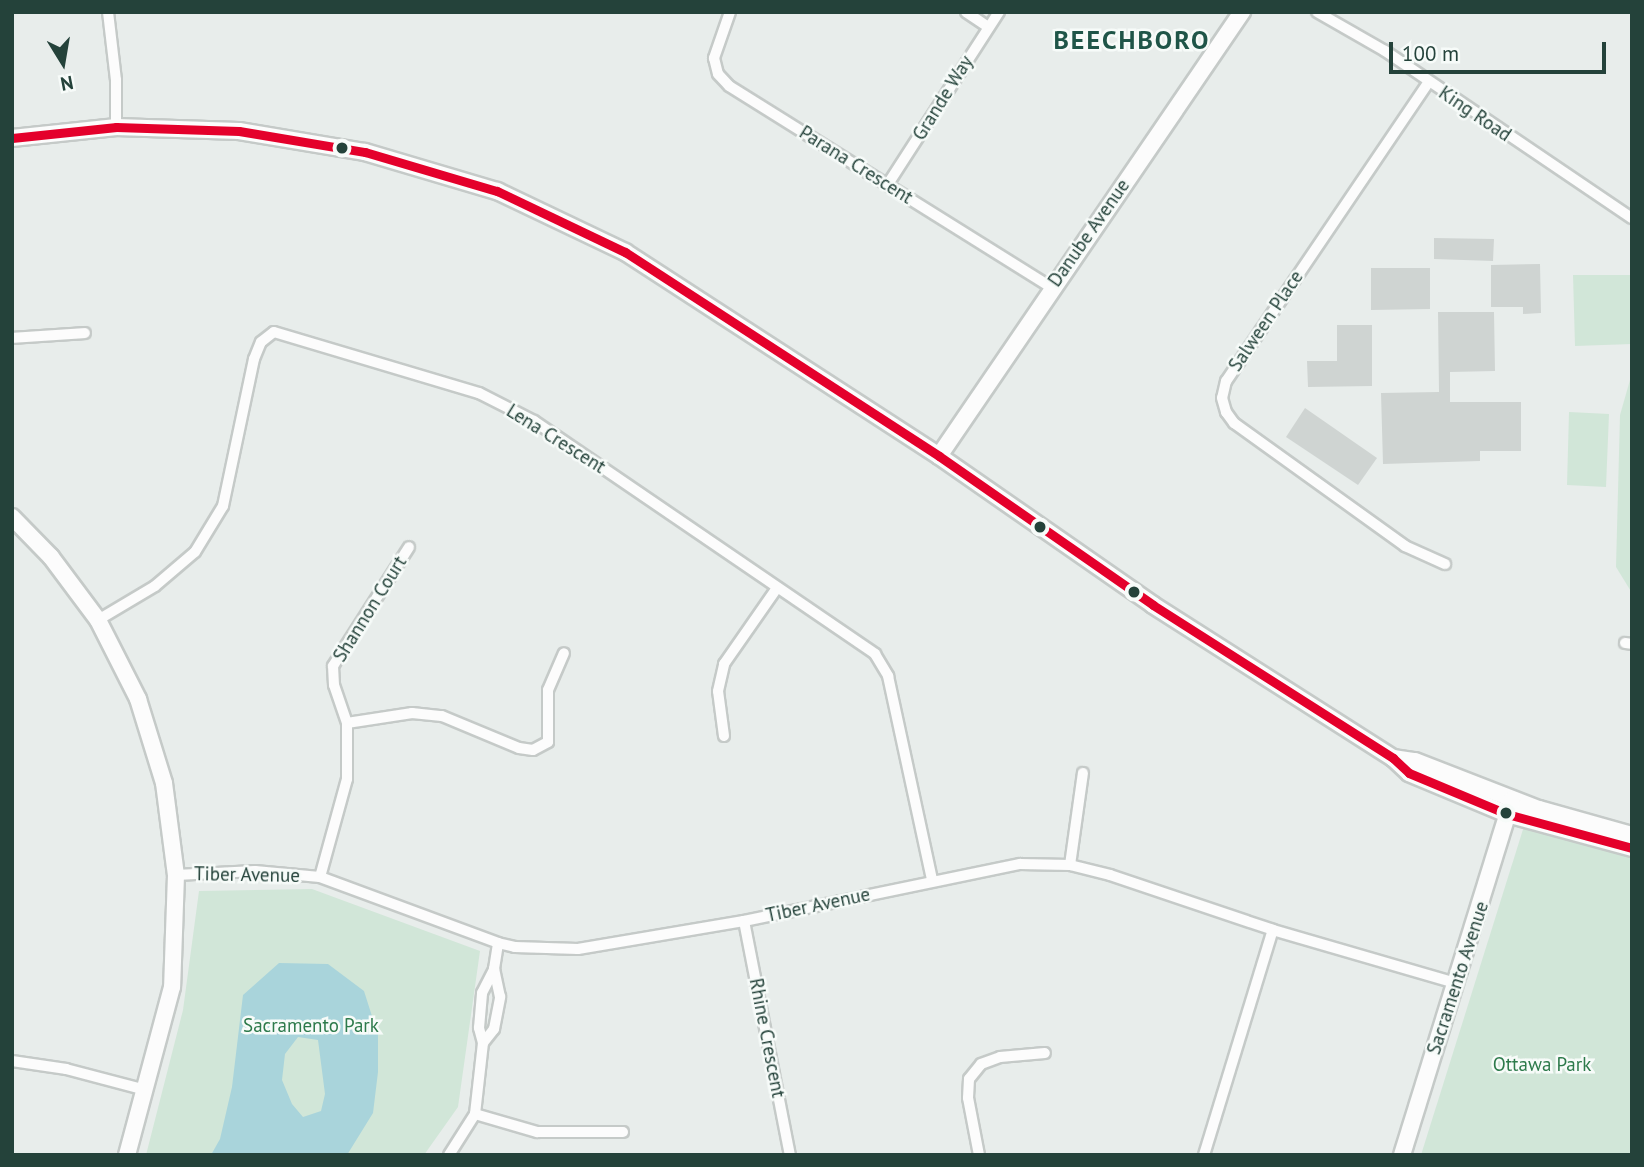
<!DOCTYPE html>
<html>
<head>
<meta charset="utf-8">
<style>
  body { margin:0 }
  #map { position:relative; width:1644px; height:1167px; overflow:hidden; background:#e8edeb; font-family:"PT Sans",sans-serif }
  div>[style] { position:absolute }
  .green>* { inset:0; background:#d1e6d8 }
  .water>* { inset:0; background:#a9d4db }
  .building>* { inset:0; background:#cfd4d2 }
  .roads { filter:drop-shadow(2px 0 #c5cac8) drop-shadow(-2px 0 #c5cac8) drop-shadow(0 2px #c5cac8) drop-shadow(0 -2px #c5cac8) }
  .street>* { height:10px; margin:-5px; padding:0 5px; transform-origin:5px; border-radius:5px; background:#fcfcfc }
  .secondary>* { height:16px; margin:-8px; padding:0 8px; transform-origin:8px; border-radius:8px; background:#fcfcfc }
  .bus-1>* { height:9px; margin:-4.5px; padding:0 4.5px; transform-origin:4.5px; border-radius:4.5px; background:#e4002b }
  .dots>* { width:19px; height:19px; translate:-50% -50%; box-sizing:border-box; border:4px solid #f7fbf9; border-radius:50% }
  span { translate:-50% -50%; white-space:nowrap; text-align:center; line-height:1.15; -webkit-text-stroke:5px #f7fbf9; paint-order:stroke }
  .street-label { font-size:19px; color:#24423a }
  .park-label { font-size:19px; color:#2d7a4b }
  .district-label { font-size:26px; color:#1f5548; font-weight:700; letter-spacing:2px }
  .frame { position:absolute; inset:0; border:14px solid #24423a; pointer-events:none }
  .north { position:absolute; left:28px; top:28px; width:70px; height:70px; -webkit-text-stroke:5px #f7fbf9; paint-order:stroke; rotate:169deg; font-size:19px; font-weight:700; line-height:28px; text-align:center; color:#24423a }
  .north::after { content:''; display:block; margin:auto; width:24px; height:32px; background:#24423a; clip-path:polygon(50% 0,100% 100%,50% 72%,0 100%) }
  .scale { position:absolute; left:1389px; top:42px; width:217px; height:32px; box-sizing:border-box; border:4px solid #24423a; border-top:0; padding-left:9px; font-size:21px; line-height:24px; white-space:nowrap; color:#24423a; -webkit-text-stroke:5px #f7fbf9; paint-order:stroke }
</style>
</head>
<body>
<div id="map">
  <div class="green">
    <div style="clip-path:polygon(1573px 275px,1632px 275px,1632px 344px,1575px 346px)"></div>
    <div style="clip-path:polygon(1632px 373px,1632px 593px,1616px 567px,1620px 415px)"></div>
    <div style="clip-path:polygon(1569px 412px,1609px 414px,1606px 487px,1567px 485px)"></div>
    <div style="clip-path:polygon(1525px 823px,1632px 851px,1632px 1155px,1421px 1155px)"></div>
    <div style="clip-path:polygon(312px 889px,480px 951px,458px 1107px,424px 1155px,146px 1155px,183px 1010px,199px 891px)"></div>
  </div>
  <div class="water">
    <div style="clip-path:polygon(evenodd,279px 963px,328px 964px,364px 991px,378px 1035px,378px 1072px,373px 1113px,347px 1155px,211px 1155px,220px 1139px,232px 1087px,243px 995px,279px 963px,298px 1037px,318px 1040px,325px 1094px,321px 1111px,303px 1117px,292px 1104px,282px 1080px,285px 1054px,298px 1037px)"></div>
  </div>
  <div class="building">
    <div style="clip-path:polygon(1434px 238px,1494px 239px,1493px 261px,1434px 259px)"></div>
    <div style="clip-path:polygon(1540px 264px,1541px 313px,1523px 314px,1523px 307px,1491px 307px,1491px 265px)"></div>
    <div style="clip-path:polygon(1371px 268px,1430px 268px,1430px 309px,1371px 310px)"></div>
    <div style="clip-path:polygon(1438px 312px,1494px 312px,1495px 371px,1450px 372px,1450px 402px,1521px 402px,1521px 451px,1480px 451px,1480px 461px,1383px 464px,1381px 393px,1439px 392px)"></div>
    <div style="clip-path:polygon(1337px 325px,1372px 325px,1372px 386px,1308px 387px,1307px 361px,1337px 361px)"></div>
    <div style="clip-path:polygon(1305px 408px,1377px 458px,1358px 485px,1286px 437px)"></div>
  </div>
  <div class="roads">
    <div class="street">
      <div style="left:108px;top:12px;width:68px;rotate:83.3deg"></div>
      <div style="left:116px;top:80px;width:47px;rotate:90deg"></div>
      <div style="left:730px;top:12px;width:49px;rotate:109.2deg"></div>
      <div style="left:714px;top:58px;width:16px;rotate:76deg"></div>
      <div style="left:718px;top:74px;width:16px;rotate:47deg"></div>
      <div style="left:729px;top:86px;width:380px;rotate:32deg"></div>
      <div style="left:966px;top:12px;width:27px;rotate:34deg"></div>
      <div style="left:1317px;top:12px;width:78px;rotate:29.8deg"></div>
      <div style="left:1385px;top:51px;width:298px;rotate:34.1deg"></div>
      <div style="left:1428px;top:83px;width:360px;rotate:124.1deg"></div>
      <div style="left:1226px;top:381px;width:17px;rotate:103deg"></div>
      <div style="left:1222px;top:398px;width:15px;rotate:74deg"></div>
      <div style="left:1226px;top:412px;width:14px;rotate:54deg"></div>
      <div style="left:1234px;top:423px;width:211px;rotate:35.7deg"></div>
      <div style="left:1405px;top:546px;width:44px;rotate:24.2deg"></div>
      <div style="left:888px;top:184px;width:205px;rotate:-57.2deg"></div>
      <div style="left:12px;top:338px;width:73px;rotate:-3.9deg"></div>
      <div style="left:98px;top:620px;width:66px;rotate:-30.8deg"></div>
      <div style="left:155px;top:586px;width:52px;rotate:-40.4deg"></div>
      <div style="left:195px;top:552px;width:54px;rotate:-58.7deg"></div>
      <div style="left:223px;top:506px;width:150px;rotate:-78.1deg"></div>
      <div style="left:254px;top:359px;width:18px;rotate:-68deg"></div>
      <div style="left:261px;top:342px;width:16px;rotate:-38deg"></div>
      <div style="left:274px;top:332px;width:214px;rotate:16.6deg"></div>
      <div style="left:479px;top:393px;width:62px;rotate:27deg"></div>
      <div style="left:534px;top:421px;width:413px;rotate:34.3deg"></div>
      <div style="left:875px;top:654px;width:26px;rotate:59deg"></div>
      <div style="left:888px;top:676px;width:209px;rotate:77.8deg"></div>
      <div style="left:1625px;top:643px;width:7px;rotate:8deg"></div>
      <div style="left:347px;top:723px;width:66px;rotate:-8.7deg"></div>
      <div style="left:412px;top:713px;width:30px;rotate:6deg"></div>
      <div style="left:442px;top:716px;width:83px;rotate:22.6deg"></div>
      <div style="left:519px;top:748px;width:14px;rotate:8deg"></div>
      <div style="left:533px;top:750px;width:17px;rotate:-28deg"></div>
      <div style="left:548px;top:742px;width:52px;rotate:-90deg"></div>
      <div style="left:548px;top:690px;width:40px;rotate:-66.6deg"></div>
      <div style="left:724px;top:736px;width:45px;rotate:-97.6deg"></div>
      <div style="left:718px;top:691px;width:28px;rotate:-77deg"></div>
      <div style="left:724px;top:664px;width:93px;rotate:-55.1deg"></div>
      <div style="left:1070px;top:865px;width:93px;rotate:-82deg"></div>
      <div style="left:176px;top:875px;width:79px;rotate:-2.9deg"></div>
      <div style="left:255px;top:871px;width:65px;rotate:5.3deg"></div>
      <div style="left:320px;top:877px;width:190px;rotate:20.3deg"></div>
      <div style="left:498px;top:943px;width:17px;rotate:13deg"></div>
      <div style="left:515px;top:947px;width:63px;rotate:1.8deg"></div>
      <div style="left:578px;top:949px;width:168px;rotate:-9.6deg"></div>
      <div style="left:744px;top:921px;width:282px;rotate:-11.7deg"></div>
      <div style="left:1020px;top:864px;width:50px;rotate:1.1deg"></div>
      <div style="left:1070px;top:865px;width:41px;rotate:14deg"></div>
      <div style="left:1110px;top:875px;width:172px;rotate:18.6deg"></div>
      <div style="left:1273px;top:930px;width:190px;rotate:16.2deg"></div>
      <div style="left:320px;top:877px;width:102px;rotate:-74.6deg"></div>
      <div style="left:347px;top:779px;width:56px;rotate:-90deg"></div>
      <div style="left:347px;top:723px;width:40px;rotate:-108.9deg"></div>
      <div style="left:334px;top:685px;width:19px;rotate:-93deg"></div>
      <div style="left:333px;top:666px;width:141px;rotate:-57.4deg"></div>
      <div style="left:744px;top:921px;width:238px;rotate:78.9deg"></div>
      <div style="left:483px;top:1043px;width:18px;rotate:-52deg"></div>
      <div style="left:494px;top:1029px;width:33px;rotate:-79deg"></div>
      <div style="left:500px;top:997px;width:29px;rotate:-102deg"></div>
      <div style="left:12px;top:1061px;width:55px;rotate:8.4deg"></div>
      <div style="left:66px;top:1069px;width:83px;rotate:14.7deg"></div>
      <div style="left:475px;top:1114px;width:65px;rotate:16.2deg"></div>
      <div style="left:537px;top:1132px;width:86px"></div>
      <div style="left:449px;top:1155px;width:49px;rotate:-57.6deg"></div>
      <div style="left:475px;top:1114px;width:71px;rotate:-83.6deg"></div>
      <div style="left:483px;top:1043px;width:16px;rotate:-105deg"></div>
      <div style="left:479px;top:1028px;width:35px;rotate:-85deg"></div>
      <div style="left:482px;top:993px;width:27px;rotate:-63deg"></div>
      <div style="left:494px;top:969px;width:26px;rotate:-81deg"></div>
      <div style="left:979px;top:1155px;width:58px;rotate:-100.9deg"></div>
      <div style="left:968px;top:1098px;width:19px;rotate:-87deg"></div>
      <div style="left:969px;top:1079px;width:19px;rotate:-51deg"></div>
      <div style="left:981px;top:1064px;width:20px;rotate:-20deg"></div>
      <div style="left:1000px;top:1057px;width:45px;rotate:-5.1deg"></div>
      <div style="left:1204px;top:1155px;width:235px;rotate:-73deg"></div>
    </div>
    <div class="secondary">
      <div style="left:12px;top:138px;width:105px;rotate:-6deg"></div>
      <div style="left:116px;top:127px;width:123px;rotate:1.9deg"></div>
      <div style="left:239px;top:131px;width:128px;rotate:9.5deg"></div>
      <div style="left:365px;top:152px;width:138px;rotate:16.5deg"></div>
      <div style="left:497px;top:191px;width:142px;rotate:25.5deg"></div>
      <div style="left:625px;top:252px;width:374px;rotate:33deg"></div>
      <div style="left:939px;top:456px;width:261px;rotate:34.8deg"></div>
      <div style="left:1153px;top:605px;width:285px;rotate:32.5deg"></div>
      <div style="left:1393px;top:758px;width:22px;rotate:43deg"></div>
      <div style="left:1409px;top:773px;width:106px;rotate:22.7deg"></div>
      <div style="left:1507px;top:814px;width:130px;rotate:15.2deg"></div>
      <div style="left:939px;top:456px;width:538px;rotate:-55.69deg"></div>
      <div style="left:12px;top:517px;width:56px;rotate:45.7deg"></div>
      <div style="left:51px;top:557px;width:79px;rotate:53.3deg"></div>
      <div style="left:98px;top:620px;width:89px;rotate:63.1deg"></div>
      <div style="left:138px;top:699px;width:88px;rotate:72.8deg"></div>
      <div style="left:164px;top:783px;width:93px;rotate:82.6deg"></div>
      <div style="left:176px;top:875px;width:112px;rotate:92deg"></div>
      <div style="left:172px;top:987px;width:174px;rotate:105deg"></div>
      <div style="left:1393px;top:758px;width:22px;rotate:8deg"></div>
      <div style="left:1415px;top:761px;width:133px;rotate:21.2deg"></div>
      <div style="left:1539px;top:809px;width:97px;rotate:15.6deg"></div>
      <div style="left:1402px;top:1155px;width:372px;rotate:-72.8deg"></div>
    </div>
  </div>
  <div class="bus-1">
    <div style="left:12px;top:138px;width:105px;rotate:-6deg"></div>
    <div style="left:116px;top:127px;width:123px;rotate:1.9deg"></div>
    <div style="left:239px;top:131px;width:128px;rotate:9.5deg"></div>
    <div style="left:365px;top:152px;width:138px;rotate:16.5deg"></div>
    <div style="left:497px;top:191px;width:142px;rotate:25.5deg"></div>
    <div style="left:625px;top:252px;width:374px;rotate:33deg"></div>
    <div style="left:939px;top:456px;width:261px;rotate:34.8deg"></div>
    <div style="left:1153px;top:605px;width:285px;rotate:32.5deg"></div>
    <div style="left:1393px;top:758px;width:22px;rotate:43deg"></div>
    <div style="left:1409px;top:773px;width:106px;rotate:22.7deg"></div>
    <div style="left:1507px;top:814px;width:130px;rotate:15.2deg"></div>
  </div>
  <div class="dots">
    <div style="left:342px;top:148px;background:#24423a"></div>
    <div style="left:1040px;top:527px;background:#24423a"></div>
    <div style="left:1134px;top:592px;background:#24423a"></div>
    <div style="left:1506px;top:813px;background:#24423a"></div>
  </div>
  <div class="street-label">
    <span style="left:943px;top:98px;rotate:-58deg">Grande Way</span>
    <span style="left:1475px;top:114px;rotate:34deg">King Road</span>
    <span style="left:856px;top:165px;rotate:32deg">Parana Crescent</span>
    <span style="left:1089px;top:233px;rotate:-55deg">Danube Avenue</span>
    <span style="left:1266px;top:321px;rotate:-56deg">Salween Place</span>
    <span style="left:556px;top:439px;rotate:32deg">Lena Crescent</span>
    <span style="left:370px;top:609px;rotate:-58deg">Shannon Court</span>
    <span style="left:247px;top:875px;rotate:1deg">Tiber Avenue</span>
    <span style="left:818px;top:905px;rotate:-12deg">Tiber Avenue</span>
    <span style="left:1458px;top:978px;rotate:-72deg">Sacramento Avenue</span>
    <span style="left:767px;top:1038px;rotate:79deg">Rhine Crescent</span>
  </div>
  <div class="park-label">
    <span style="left:311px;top:1026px">Sacramento Park</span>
    <span style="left:1542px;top:1065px">Ottawa Park</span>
  </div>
  <div class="district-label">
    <span style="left:1132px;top:40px">BEECHBORO</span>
  </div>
  <div class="frame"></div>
  <div class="north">N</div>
  <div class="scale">100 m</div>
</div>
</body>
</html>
